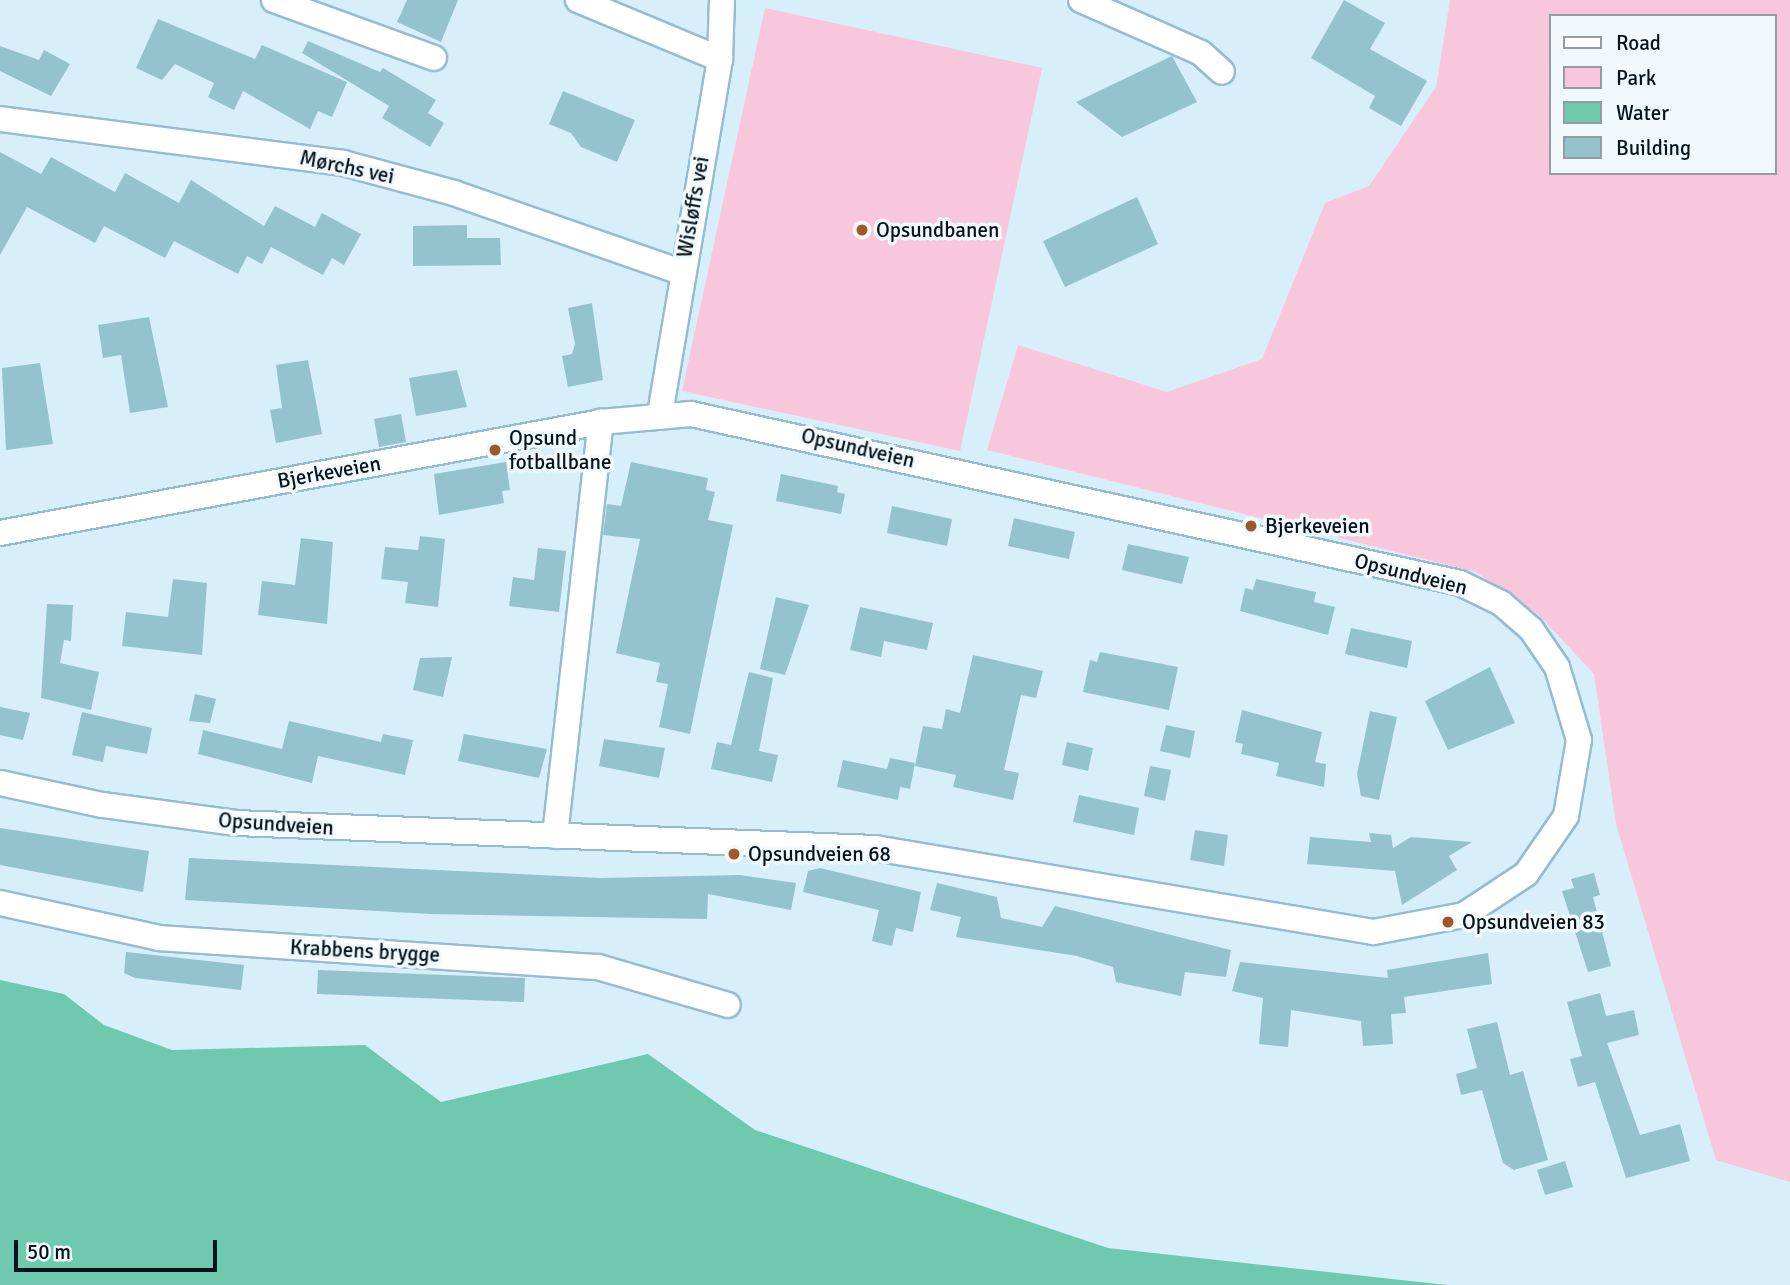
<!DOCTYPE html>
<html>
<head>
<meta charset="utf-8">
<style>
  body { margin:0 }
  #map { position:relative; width:1790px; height:1285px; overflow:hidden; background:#d7eefb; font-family:Signika,sans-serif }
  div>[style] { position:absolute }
  .green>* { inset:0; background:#f9c7db }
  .water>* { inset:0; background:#6ec9ae }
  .building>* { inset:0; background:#95c3cd }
  .roads { filter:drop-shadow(2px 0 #96bcd1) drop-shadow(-2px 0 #96bcd1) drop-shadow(0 2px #96bcd1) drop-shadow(0 -2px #96bcd1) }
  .street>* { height:24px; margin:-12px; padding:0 12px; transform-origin:12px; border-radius:12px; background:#fff }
  .dots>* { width:19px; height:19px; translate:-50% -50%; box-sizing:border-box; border:4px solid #f1f9fd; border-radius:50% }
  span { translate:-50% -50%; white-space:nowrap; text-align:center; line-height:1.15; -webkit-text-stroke:7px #f1f9fd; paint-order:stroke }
  .street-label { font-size:21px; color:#05121a }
  .poi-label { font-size:21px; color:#05121a }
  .left { translate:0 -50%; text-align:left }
  .legend { position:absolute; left:1549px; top:14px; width:228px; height:161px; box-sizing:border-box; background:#f1f9fd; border:2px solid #939da2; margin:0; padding:9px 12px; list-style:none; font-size:21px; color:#05121a }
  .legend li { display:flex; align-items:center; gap:14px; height:35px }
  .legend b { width:35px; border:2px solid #939da2 }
  .scale { position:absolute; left:14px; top:1240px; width:203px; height:32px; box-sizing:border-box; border:4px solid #05121a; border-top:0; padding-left:9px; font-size:21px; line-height:24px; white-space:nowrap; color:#05121a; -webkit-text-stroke:5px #f1f9fd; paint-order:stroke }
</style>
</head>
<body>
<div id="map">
  <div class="green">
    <div style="clip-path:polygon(evenodd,1450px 0,1790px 0,1790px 1182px,1716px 1160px,1616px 824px,1594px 674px,1538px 614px,1476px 572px,987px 450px,1018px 345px,1167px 392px,1262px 359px,1325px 203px,1369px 186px,1436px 87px,1450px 0,1550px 16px,1774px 16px,1774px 173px,1550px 173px,1550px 16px)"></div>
    <div style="clip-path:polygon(765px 8px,1042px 68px,960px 451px,682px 391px)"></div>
  </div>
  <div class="water">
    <div style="clip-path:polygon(0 980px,64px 994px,104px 1025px,172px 1050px,365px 1045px,441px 1102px,648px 1054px,755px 1130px,1108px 1248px,1447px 1285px,0 1285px)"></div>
  </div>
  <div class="building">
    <div style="clip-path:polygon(407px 0,458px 0,441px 42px,397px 22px)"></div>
    <div style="clip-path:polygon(1344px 0,1385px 23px,1370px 49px,1427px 81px,1401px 126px,1369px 108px,1375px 96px,1311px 58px)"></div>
    <div style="clip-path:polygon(158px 19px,255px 59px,262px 45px,347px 82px,332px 117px,318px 111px,310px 129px,243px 91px,234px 110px,208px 97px,214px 83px,175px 64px,162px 80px,136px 68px)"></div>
    <div style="clip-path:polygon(308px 41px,380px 72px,383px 68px,436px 100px,428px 113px,444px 123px,430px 147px,382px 118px,389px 106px,302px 53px)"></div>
    <div style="clip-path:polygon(0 46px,39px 60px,44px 50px,70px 64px,51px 96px,0 71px)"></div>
    <div style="clip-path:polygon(1172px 56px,1197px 102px,1122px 137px,1076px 102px)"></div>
    <div style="clip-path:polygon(563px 91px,635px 120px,617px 162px,581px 147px,571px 133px,549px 124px)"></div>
    <div style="clip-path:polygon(0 152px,41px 174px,51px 157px,115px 192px,125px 173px,179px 203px,191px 180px,264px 226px,275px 206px,315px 227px,322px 213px,361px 234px,344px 265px,332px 258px,323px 275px,271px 247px,262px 264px,247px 256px,238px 274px,174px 241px,165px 258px,104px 226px,95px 243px,27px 207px,0 255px)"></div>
    <div style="clip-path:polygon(1137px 197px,1158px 244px,1065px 287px,1043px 241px)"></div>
    <div style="clip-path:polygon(467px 225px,467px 238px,500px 238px,501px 265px,413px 266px,413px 226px)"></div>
    <div style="clip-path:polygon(592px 303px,603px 380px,568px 387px,562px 356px,572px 354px,575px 344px,568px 308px)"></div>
    <div style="clip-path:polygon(149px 317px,168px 407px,130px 413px,121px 355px,103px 358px,98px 325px)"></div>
    <div style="clip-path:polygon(308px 360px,322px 434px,276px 443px,270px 410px,282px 408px,276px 365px)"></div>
    <div style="clip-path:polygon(40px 363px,53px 444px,6px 450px,2px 368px)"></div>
    <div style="clip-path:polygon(457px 370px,467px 407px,416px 416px,409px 378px)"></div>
    <div style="clip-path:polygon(401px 414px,406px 442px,379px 447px,374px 419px)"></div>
    <div style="clip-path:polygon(506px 462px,510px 490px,502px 491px,504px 503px,439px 515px,434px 474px)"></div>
    <div style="clip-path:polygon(631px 462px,708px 478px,706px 490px,715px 492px,708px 520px,733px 525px,690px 734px,659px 727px,668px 684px,656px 682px,660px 663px,616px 653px,640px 539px,603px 535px,607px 504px,621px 506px)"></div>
    <div style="clip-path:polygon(781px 474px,838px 486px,837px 492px,845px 494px,841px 514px,776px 501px)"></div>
    <div style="clip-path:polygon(892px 506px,952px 519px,947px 546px,887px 533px)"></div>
    <div style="clip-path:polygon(1014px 518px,1075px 532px,1069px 559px,1008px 546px)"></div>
    <div style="clip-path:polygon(420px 536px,445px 539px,438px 607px,405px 603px,408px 582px,381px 579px,385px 547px,418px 550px)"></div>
    <div style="clip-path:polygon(301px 538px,333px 542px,327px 624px,258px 615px,262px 581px,295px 585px)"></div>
    <div style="clip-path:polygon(1128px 544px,1189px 557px,1182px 584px,1122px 570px)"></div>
    <div style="clip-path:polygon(538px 548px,566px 551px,559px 612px,509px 606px,513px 577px,534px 580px)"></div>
    <div style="clip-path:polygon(173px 579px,207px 583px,202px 655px,122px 646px,126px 612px,168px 617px)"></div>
    <div style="clip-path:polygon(1256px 579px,1316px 592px,1314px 602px,1335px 607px,1328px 635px,1240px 611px,1245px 588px,1253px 590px)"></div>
    <div style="clip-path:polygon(776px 597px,809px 605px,785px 675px,760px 669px)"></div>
    <div style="clip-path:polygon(47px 604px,73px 605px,71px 641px,64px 640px,60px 663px,99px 672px,91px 710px,41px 698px)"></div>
    <div style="clip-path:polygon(860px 607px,933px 623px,927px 650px,884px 641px,881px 657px,850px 650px)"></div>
    <div style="clip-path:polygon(1351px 628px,1412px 641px,1407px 668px,1345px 654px)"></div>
    <div style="clip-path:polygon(1100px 652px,1178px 667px,1169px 710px,1083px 692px,1090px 660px,1097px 662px)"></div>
    <div style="clip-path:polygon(973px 655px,1043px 671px,1036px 698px,1021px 695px,1004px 770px,1019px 773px,1013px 800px,953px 787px,956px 775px,915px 766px,923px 726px,942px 729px,946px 709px,960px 713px)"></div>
    <div style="clip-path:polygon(452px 657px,443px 697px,413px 690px,420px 658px)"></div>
    <div style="clip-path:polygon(1490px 667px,1515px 723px,1448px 750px,1425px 701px)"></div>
    <div style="clip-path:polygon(749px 672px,773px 678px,759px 751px,778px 755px,772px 782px,711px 769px,717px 742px,731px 745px)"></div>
    <div style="clip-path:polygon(195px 694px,216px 699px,210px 723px,189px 721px)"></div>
    <div style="clip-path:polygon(0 707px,30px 713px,23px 740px,0 735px)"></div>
    <div style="clip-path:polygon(1242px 710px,1322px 732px,1315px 762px,1326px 764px,1324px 787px,1276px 776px,1279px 763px,1241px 754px,1243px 744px,1235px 742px)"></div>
    <div style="clip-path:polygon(1370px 711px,1397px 717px,1379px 800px,1361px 796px,1357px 774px)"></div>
    <div style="clip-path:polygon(82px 712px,152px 728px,147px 754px,106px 746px,103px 762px,72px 755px)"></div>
    <div style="clip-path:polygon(289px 721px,381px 742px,383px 734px,413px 740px,405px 775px,318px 756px,312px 783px,198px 754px,203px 730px,282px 749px)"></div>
    <div style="clip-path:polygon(1166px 725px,1195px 731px,1190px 758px,1160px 751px)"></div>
    <div style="clip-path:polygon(464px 734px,547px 749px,539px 778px,458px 761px)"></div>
    <div style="clip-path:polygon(604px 739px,665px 748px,659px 778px,599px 766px)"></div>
    <div style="clip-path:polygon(1067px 742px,1093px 748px,1088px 771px,1062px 765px)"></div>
    <div style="clip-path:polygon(890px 758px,915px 763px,910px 789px,900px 787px,898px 800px,837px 787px,843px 760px,887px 769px)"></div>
    <div style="clip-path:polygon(1150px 766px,1171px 770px,1165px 801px,1144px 796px)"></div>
    <div style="clip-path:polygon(1079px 795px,1139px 808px,1134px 835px,1073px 822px)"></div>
    <div style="clip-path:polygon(0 828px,149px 851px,143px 892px,0 865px)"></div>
    <div style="clip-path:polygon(1195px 830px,1228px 835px,1224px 866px,1190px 860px)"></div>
    <div style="clip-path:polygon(1369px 833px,1391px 835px,1393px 848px,1411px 837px,1472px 842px,1449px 856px,1457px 870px,1402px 905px,1395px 871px,1307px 864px,1310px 837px,1371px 842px)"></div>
    <div style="clip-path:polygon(189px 858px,601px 878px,740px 875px,796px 883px,791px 910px,708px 894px,707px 919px,430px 914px,185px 900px)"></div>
    <div style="clip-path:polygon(820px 868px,921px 892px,913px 932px,896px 928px,892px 946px,872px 941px,879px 910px,803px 892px,808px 871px)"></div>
    <div style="clip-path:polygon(1594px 873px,1600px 895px,1593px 897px,1611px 966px,1588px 972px,1562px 891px,1574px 888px,1571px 879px)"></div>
    <div style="clip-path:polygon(937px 883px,997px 897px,1001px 918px,1042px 927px,1055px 906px,1231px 950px,1226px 977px,1185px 972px,1181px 996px,1116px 982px,1113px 967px,1077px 956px,956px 937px,961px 917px,930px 910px)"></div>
    <div style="clip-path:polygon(126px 952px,244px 965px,241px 990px,135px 978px,124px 973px)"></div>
    <div style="clip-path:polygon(1488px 953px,1492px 984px,1404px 997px,1406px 1013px,1391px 1014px,1393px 1044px,1363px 1046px,1361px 1021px,1291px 1010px,1288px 1047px,1259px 1044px,1263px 998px,1232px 991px,1240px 962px,1388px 978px,1387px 970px)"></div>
    <div style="clip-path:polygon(318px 970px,525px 978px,524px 1002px,317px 994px)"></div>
    <div style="clip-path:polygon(1600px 993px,1606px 1016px,1634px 1010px,1639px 1035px,1607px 1043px,1640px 1135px,1680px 1124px,1690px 1161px,1626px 1178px,1595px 1082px,1578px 1087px,1570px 1059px,1582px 1056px,1567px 1002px)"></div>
    <div style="clip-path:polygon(1497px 1022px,1510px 1075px,1523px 1071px,1548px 1160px,1514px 1170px,1503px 1163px,1482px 1090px,1461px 1095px,1456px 1074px,1477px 1068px,1467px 1029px)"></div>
    <div style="clip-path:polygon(1565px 1161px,1573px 1187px,1545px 1195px,1537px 1170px)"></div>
  </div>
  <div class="roads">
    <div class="street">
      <div style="left:274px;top:0;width:170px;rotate:19.9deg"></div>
      <div style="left:578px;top:0;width:154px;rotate:22.6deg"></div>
      <div style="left:1081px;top:0;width:131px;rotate:23.8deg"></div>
      <div style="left:1201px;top:53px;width:28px;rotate:42deg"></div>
      <div style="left:0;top:119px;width:346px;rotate:7.3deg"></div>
      <div style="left:343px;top:163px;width:115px;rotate:15.1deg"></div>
      <div style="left:454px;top:193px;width:240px;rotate:19.2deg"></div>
      <div style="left:660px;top:414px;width:360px;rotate:-80.4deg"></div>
      <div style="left:720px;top:59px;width:59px;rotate:-88.1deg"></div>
      <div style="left:0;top:533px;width:611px;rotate:-10.46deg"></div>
      <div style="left:601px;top:422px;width:90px;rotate:-5.1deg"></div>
      <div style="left:691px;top:414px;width:787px;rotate:12.39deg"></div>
      <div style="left:1460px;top:583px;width:46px;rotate:26deg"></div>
      <div style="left:1501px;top:603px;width:40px;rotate:41deg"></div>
      <div style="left:1531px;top:629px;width:46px;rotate:55.6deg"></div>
      <div style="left:1557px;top:667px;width:76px;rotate:73.2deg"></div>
      <div style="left:1579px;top:740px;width:77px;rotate:99.7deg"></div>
      <div style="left:1566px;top:816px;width:70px;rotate:124.6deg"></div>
      <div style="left:1526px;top:874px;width:74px;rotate:146.5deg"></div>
      <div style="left:1464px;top:915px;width:93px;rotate:169.4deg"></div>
      <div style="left:1373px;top:932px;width:505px;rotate:-170.43deg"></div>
      <div style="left:875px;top:848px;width:639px;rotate:-177.76deg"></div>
      <div style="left:236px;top:823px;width:135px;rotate:-172.3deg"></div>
      <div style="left:102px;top:805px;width:104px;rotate:-167.8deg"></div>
      <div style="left:555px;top:836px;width:417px;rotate:-83.7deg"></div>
      <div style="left:0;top:903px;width:163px;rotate:12.4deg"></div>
      <div style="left:159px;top:938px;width:440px;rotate:3.8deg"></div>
      <div style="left:598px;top:967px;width:135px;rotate:16.3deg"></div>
    </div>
  </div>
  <div class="dots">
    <div style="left:862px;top:230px;background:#9d592a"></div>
    <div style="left:495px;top:450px;background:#9d592a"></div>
    <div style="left:1251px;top:526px;background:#9d592a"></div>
    <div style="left:734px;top:854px;background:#9d592a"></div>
    <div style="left:1448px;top:922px;background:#9d592a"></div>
  </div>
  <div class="street-label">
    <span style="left:347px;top:167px;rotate:12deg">Mørchs vei</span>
    <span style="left:693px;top:207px;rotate:-80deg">Wisløffs vei</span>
    <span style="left:858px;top:448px;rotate:13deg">Opsundveien</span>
    <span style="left:329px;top:472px;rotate:-10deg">Bjerkeveien</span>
    <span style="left:1411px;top:574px;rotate:14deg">Opsundveien</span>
    <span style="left:276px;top:824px;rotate:4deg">Opsundveien</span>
    <span style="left:365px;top:951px;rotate:3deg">Krabbens brygge</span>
  </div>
  <div class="poi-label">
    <span class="left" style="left:876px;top:230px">Opsundbanen</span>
    <span class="left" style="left:509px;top:450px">Opsund<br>fotballbane</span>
    <span class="left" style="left:1265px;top:526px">Bjerkeveien</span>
    <span class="left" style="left:748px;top:854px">Opsundveien 68</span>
    <span class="left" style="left:1462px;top:922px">Opsundveien 83</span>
  </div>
  <ul class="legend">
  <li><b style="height:9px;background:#fff"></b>Road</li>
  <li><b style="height:19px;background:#f9c7db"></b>Park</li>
  <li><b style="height:19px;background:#6ec9ae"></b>Water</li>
  <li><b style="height:19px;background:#95c3cd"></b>Building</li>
  </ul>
  <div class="scale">50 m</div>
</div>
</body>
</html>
